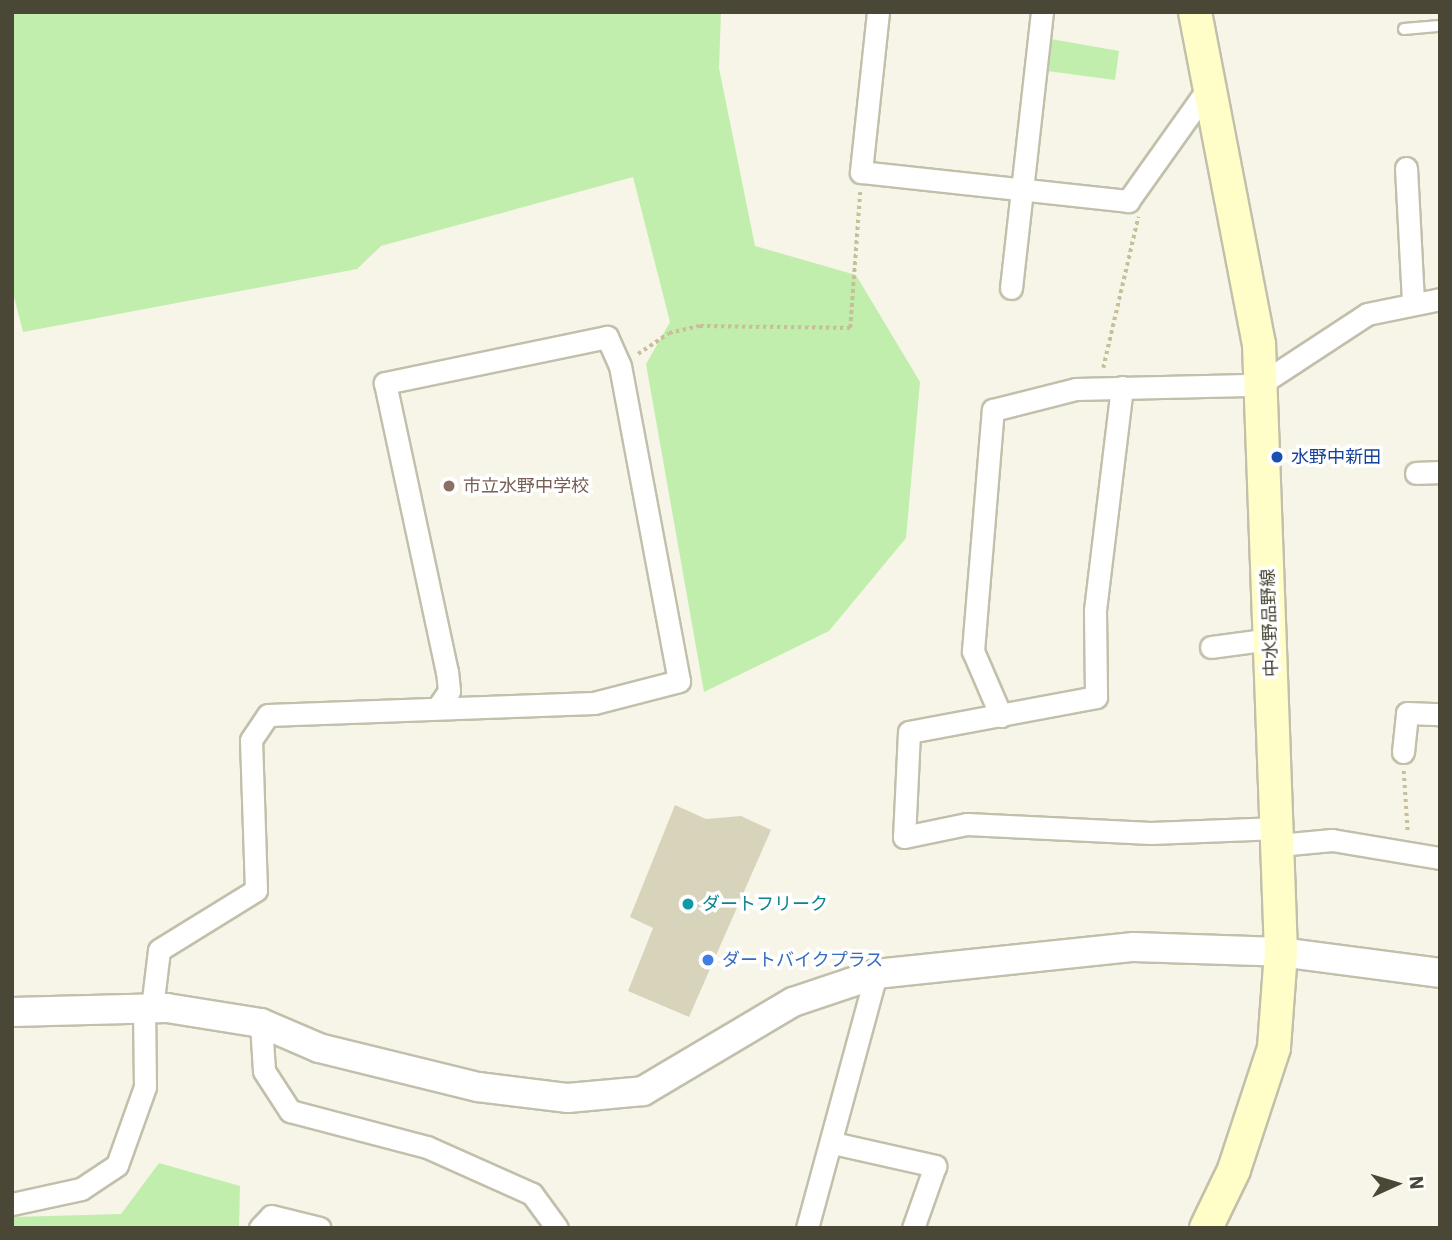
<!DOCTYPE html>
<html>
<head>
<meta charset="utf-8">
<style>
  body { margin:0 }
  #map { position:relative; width:1452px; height:1240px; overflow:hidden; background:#f6f5e8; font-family:"IBM Plex Sans","Noto Sans JP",sans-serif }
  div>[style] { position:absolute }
  .green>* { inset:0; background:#c2eead }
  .building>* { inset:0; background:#d8d4bc }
  .path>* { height:3.5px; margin-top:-1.75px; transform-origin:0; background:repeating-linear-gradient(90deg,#c5c099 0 3.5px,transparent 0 7px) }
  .roads { filter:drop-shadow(2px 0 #c2bfaa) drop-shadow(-2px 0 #c2bfaa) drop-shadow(0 2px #c2bfaa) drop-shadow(0 -2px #c2bfaa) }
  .service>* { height:10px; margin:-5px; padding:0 5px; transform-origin:5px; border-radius:5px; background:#fff }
  .minor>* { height:21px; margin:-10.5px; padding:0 10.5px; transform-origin:10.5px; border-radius:10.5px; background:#fff }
  .tertiary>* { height:28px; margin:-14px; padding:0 14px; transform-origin:14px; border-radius:14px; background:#fff }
  .secondary>* { height:32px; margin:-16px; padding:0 16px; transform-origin:16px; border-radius:16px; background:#fffec9 }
  .dots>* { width:19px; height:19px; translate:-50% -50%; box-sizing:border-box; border:4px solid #fff; border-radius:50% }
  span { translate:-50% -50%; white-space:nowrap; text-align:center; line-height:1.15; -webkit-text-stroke:7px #fff; paint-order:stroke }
  .transit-label { font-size:18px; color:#164399 }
  .left { translate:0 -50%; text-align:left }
  .education-label { font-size:18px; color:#785e54 }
  .street-label { font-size:18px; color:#4a4736 }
  .culture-label { font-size:18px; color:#0d838f }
  .shop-label { font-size:18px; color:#366cbe }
  .frame { position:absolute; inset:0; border:14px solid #4a4736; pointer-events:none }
  .north { position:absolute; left:1361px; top:1149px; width:70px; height:70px; -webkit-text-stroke:5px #fff; paint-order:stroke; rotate:86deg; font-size:19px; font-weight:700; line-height:28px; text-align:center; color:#4a4736 }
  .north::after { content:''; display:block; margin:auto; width:24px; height:32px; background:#4a4736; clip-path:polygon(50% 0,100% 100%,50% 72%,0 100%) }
</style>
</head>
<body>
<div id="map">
  <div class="green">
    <div style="clip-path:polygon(12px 12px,721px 12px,719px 68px,755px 246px,856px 275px,920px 382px,906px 538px,829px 631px,704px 692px,646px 364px,670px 322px,633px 177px,381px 246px,357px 269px,23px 332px,12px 289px)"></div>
    <div style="clip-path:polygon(1051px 39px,1119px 51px,1115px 80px,1047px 71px)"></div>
    <div style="clip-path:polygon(159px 1163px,240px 1186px,239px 1228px,12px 1228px,12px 1217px,121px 1214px)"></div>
  </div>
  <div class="building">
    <div style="clip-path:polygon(675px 805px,706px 819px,741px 816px,771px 830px,689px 1017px,628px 991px,653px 928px,630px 917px)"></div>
  </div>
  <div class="path">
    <div style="left:638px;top:354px;width:37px;rotate:-34deg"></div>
    <div style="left:669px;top:333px;width:32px;rotate:-13deg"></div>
    <div style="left:700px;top:326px;width:150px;rotate:0.8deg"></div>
    <div style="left:850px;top:328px;width:136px;rotate:-85.8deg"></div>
    <div style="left:1103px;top:368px;width:155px;rotate:-76.9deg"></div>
    <div style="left:1404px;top:771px;width:62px;rotate:86.3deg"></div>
  </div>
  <div class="roads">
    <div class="service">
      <div style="left:1404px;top:29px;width:36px;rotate:-5deg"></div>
    </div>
    <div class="minor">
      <div style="left:878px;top:12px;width:161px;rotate:96.1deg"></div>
      <div style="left:861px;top:172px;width:269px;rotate:6.2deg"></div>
      <div style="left:1128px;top:201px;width:136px;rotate:-54.6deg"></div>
      <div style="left:1406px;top:168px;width:133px;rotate:87deg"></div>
      <div style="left:1011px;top:288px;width:278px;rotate:-83.6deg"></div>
      <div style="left:1122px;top:387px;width:226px;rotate:96.9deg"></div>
      <div style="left:1095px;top:611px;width:86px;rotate:89.3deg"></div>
      <div style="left:1096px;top:697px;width:190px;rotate:169.4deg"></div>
      <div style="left:909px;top:732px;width:105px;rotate:92.7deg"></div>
      <div style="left:904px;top:837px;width:64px;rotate:-11.7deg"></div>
      <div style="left:967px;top:824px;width:184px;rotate:2.8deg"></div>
      <div style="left:1151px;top:833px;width:127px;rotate:-2.3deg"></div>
      <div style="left:1416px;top:473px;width:24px;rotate:-2deg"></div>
      <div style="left:1211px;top:647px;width:60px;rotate:-7.7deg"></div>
      <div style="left:1001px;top:716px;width:71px;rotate:-113.3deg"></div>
      <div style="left:973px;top:651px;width:242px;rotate:-85.3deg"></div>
      <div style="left:993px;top:410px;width:86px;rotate:-14.2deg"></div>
      <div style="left:1076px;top:389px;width:183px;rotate:-1.3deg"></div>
      <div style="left:1259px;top:385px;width:129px;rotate:-33.3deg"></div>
      <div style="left:1367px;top:314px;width:75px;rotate:-11.6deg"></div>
      <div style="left:1403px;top:752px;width:39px;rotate:-84deg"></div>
      <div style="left:1407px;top:713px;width:33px;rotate:2deg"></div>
      <div style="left:1279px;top:845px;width:53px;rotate:-5.4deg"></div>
      <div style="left:1332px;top:840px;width:109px;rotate:9.5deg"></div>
      <div style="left:152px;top:1008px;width:58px;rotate:-83.1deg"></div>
      <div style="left:159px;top:950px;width:114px;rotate:-31.7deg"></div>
      <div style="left:256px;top:890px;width:150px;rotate:-91.9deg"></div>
      <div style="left:251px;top:740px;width:30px;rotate:-56deg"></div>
      <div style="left:268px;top:715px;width:326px;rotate:-2.1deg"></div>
      <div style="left:594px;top:703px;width:88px;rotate:-14.5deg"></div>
      <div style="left:679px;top:681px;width:320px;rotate:-100.6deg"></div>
      <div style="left:620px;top:366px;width:32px;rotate:-114deg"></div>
      <div style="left:607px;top:337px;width:227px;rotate:168.3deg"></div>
      <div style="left:385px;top:383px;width:295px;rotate:77.9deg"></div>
      <div style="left:447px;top:671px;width:20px;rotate:84deg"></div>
      <div style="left:449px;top:691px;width:18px;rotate:124deg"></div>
      <div style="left:261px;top:1023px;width:48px;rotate:86.4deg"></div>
      <div style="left:264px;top:1071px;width:48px;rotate:57deg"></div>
      <div style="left:290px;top:1111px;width:142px;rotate:14.7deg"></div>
      <div style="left:427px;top:1147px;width:115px;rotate:24.1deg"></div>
      <div style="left:532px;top:1194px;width:42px;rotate:53.7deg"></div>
      <div style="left:833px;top:1143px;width:105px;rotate:12.7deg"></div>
      <div style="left:935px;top:1166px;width:66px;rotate:109.5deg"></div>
      <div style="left:12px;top:1204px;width:71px;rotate:-12.3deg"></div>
      <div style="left:81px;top:1189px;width:43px;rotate:-33.7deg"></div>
      <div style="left:117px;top:1165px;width:83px;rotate:-70.3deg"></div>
      <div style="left:145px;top:1087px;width:79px;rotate:-90.7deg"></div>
      <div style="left:260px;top:1228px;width:16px;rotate:-47deg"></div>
      <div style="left:271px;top:1216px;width:50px;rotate:13.8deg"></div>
      <div style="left:807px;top:1228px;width:263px;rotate:-74.8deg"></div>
    </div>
    <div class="tertiary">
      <div style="left:12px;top:1012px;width:155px;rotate:-1.5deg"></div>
      <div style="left:167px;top:1008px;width:95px;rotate:9.1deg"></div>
      <div style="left:261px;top:1023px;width:63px;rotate:23.3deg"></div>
      <div style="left:319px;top:1048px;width:164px;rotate:13.8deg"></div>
      <div style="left:478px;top:1087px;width:91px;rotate:7deg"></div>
      <div style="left:568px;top:1098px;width:75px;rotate:-5.3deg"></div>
      <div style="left:643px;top:1091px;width:174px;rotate:-30.7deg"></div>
      <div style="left:793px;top:1002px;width:88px;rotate:-18.6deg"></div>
      <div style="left:876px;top:974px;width:259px;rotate:-6deg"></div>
      <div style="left:1134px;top:947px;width:147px;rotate:1.9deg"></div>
      <div style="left:1281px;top:952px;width:160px;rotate:7.5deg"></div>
    </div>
    <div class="secondary">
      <div style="left:1195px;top:12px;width:338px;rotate:79.1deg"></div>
      <div style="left:1259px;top:344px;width:608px;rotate:87.93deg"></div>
      <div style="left:1281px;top:952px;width:96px;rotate:94.2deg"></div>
      <div style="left:1274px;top:1048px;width:128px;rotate:108.2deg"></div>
      <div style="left:1234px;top:1170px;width:64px;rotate:115.8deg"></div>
    </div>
  </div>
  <div class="dots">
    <div style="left:1277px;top:457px;background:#1a4fb4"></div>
    <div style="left:449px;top:486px;background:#8d6e63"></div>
    <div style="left:688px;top:904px;background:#0f9aa8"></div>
    <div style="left:708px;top:960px;background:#3f7fe0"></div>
  </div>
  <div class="transit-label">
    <span class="left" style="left:1291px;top:457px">水野中新田</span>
  </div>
  <div class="education-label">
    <span class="left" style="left:463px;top:486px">市立水野中学校</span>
  </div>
  <div class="street-label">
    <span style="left:1270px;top:623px;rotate:-92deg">中水野品野線</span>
  </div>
  <div class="culture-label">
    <span class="left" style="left:702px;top:904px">ダートフリーク</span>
  </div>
  <div class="shop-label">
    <span class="left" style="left:722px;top:960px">ダートバイクプラス</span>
  </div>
  <div class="frame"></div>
  <div class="north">N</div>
</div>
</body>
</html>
